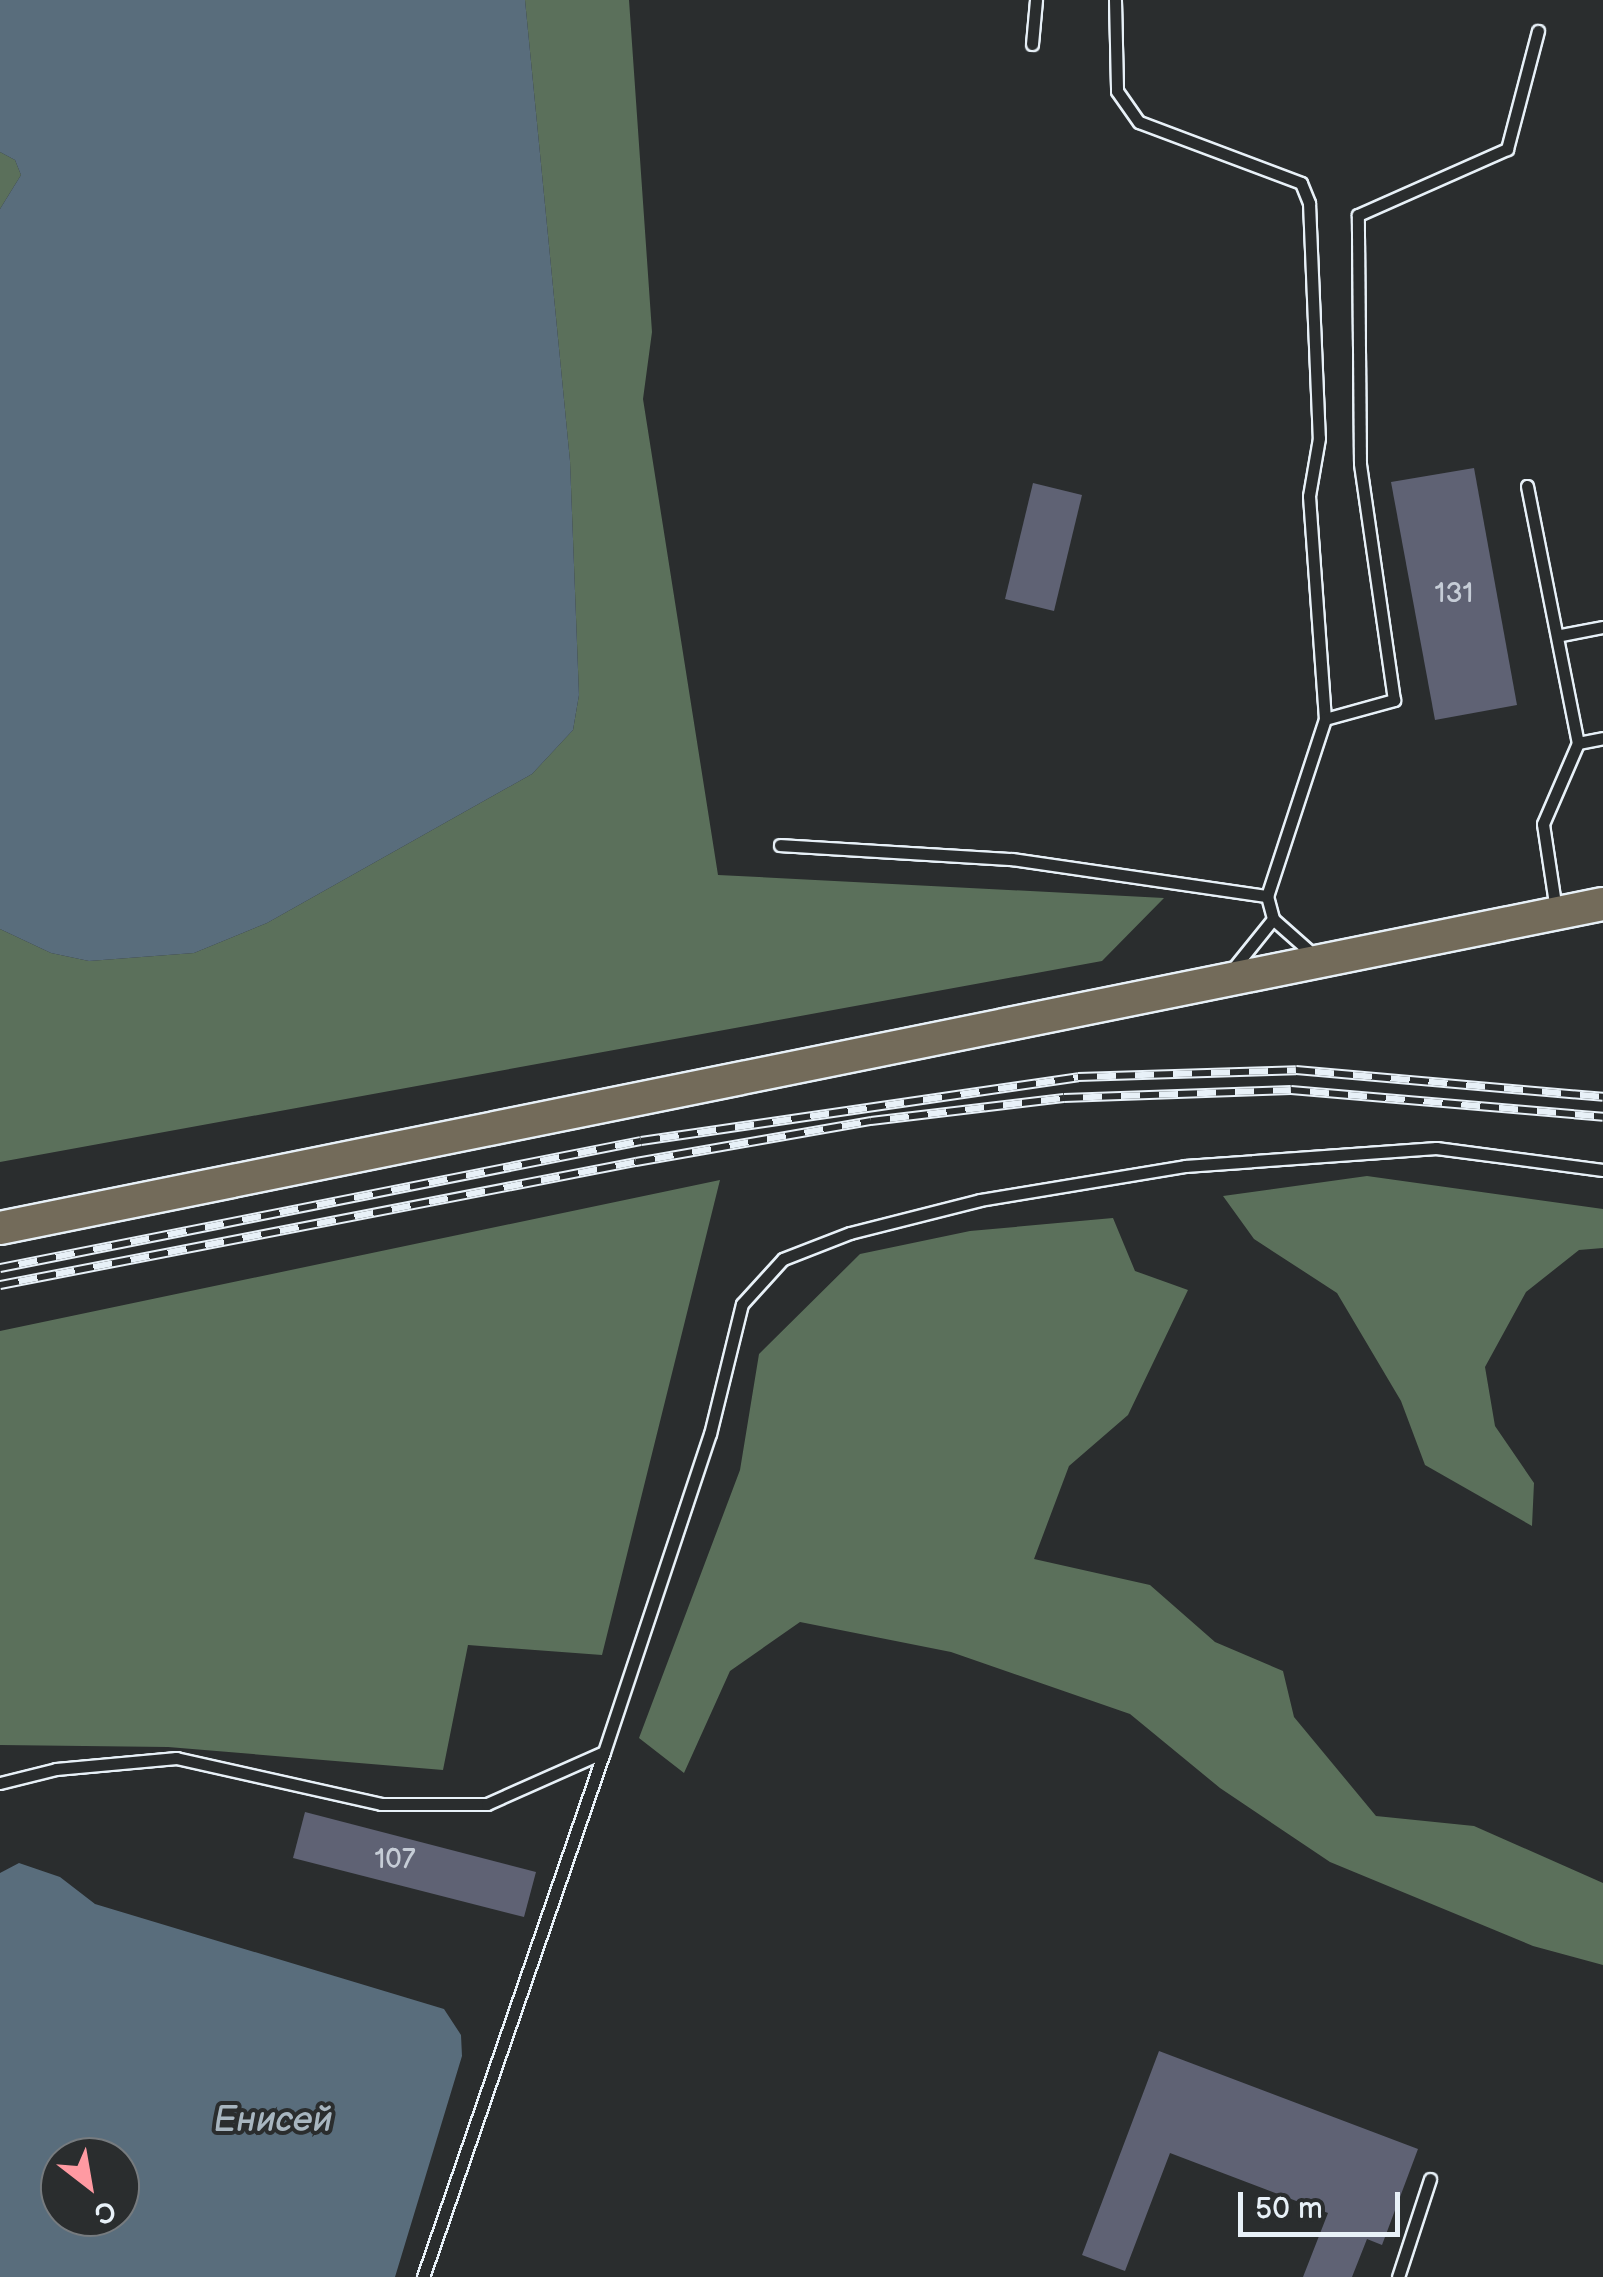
<!DOCTYPE html>
<html>
<head>
<meta charset="utf-8">
<style>
  body { margin:0 }
  #map { position:relative; width:1603px; height:2277px; overflow:hidden; background:#2a2d2e; font-family:"Balsamiq Sans",sans-serif }
  div>[style] { position:absolute }
  .green>* { inset:0; background:#5b705b }
  .water>* { inset:0; background:#596d7c }
  .building>* { inset:0; background:#5f6274 }
  .roads { filter:drop-shadow(2px 0 #e8f1f8) drop-shadow(-2px 0 #e8f1f8) drop-shadow(0 2px #e8f1f8) drop-shadow(0 -2px #e8f1f8) }
  .lane>* { height:11px; margin:-5.5px; padding:0 5.5px; transform-origin:5.5px; border-radius:5.5px; background:#2a2d2e }
  .primary>* { height:32px; margin:-16px; padding:0 16px; transform-origin:16px; border-radius:16px; background:#736b5a }
  .rail>* { height:10px; margin-top:-5px; transform-origin:0; background:repeating-linear-gradient(90deg,#2a2d2e 0 19px,#e8f1f8 0 38px); box-sizing:border-box; border-block:2px solid #e8f1f8 }
  span { translate:-50% -50%; white-space:nowrap; text-align:center; line-height:1.15; -webkit-text-stroke:8px #2a2d2e; paint-order:stroke }
  .number-label { font-size:28px; color:#c6cdd7 }
  .number-label span { -webkit-text-stroke-width:0 }
  .water-label { font-size:35px; color:#a8b6c0; font-style:italic }
  .north { position:absolute; left:40px; top:2137px; width:100px; height:100px; box-sizing:border-box; background:#2a2d2e; border:2px solid #767b7f; border-radius:50%; rotate:149deg; font-size:28px; font-weight:700; line-height:40px; text-align:center; color:#e8f1f8 }
  .north::after { content:''; display:block; margin:auto; width:35px; height:45px; background:#ff9aa2; clip-path:polygon(50% 0,100% 100%,50% 72%,0 100%) }
  .scale { position:absolute; left:1238px; top:2192px; width:162px; height:45px; box-sizing:border-box; border:5px solid #e8f1f8; border-top:0; padding-left:12px; font-size:30px; line-height:35px; white-space:nowrap; color:#e8f1f8; -webkit-text-stroke:8px #2a2d2e; paint-order:stroke }
</style>
</head>
<body>
<div id="map">
  <div class="green">
    <div style="clip-path:polygon(525px 0,629px 0,652px 332px,643px 399px,718px 875px,1164px 898px,1102px 961px,0 1162px,0 929px,51px 953px,89px 961px,194px 953px,267px 923px,532px 774px,573px 730px,579px 695px,570px 461px)"></div>
    <div style="clip-path:polygon(0 152px,15px 160px,21px 175px,0 209px)"></div>
    <div style="clip-path:polygon(1367px 1176px,1603px 1209px,1603px 1248px,1579px 1250px,1526px 1292px,1485px 1367px,1495px 1426px,1534px 1483px,1532px 1526px,1425px 1465px,1401px 1401px,1337px 1293px,1254px 1239px,1223px 1196px)"></div>
    <div style="clip-path:polygon(720px 1180px,602px 1655px,468px 1645px,443px 1770px,168px 1747px,0 1745px,0 1331px)"></div>
    <div style="clip-path:polygon(1113px 1218px,1135px 1271px,1188px 1290px,1128px 1415px,1069px 1466px,1034px 1559px,1150px 1585px,1215px 1642px,1283px 1671px,1294px 1717px,1376px 1816px,1474px 1826px,1603px 1883px,1603px 1965px,1533px 1946px,1330px 1862px,1220px 1788px,1130px 1714px,951px 1652px,800px 1622px,730px 1671px,684px 1773px,639px 1738px,740px 1470px,759px 1354px,860px 1254px,970px 1231px)"></div>
  </div>
  <div class="water">
    <div style="clip-path:polygon(0 0,525px 0,570px 461px,579px 695px,573px 730px,532px 774px,267px 923px,194px 953px,89px 961px,51px 953px,0 929px,0 209px,21px 175px,15px 160px,0 152px)"></div>
    <div style="clip-path:polygon(evenodd,19px 1863px,60px 1877px,95px 1904px,444px 2009px,461px 2035px,462px 2056px,395px 2277px,0 2277px,0 1873px,19px 1863px,120px 2157px,120px 2217px,60px 2217px,60px 2157px,120px 2157px)"></div>
  </div>
  <div class="building">
    <div style="clip-path:polygon(1474px 468px,1517px 705px,1435px 720px,1391px 482px)"></div>
    <div style="clip-path:polygon(1033px 483px,1082px 495px,1054px 611px,1005px 599px)"></div>
    <div style="clip-path:polygon(305px 1812px,536px 1872px,524px 1917px,293px 1858px)"></div>
    <div style="clip-path:polygon(1159px 2051px,1418px 2149px,1382px 2245px,1367px 2239px,1352px 2277px,1303px 2277px,1328px 2213px,1170px 2153px,1125px 2271px,1082px 2255px)"></div>
  </div>
  <div class="roads">
    <div class="lane">
      <div style="left:1115px;top:0;width:91px;rotate:88.7deg"></div>
      <div style="left:1117px;top:91px;width:38px;rotate:55deg"></div>
      <div style="left:1139px;top:122px;width:173px;rotate:20.6deg"></div>
      <div style="left:1301px;top:183px;width:22px;rotate:68deg"></div>
      <div style="left:1309px;top:203px;width:235px;rotate:87.6deg"></div>
      <div style="left:1319px;top:438px;width:59px;rotate:99.8deg"></div>
      <div style="left:1309px;top:496px;width:224px;rotate:85.9deg"></div>
      <div style="left:1325px;top:719px;width:186px;rotate:108.1deg"></div>
      <div style="left:1267px;top:896px;width:24px;rotate:75deg"></div>
      <div style="left:1273px;top:919px;width:56px;rotate:41.4deg"></div>
      <div style="left:1032px;top:44px;width:44px;rotate:-84.8deg"></div>
      <div style="left:1527px;top:486px;width:262px;rotate:78.8deg"></div>
      <div style="left:1578px;top:743px;width:88px;rotate:113.4deg"></div>
      <div style="left:1543px;top:824px;width:87px;rotate:81.4deg"></div>
      <div style="left:1561px;top:635px;width:43px;rotate:-10.8deg"></div>
      <div style="left:1325px;top:719px;width:72px;rotate:-15.4deg"></div>
      <div style="left:1394px;top:700px;width:239px;rotate:-98.2deg"></div>
      <div style="left:1360px;top:463px;width:248px;rotate:-90.5deg"></div>
      <div style="left:1358px;top:215px;width:163px;rotate:-23.9deg"></div>
      <div style="left:1507px;top:149px;width:122px;rotate:-75.3deg"></div>
      <div style="left:1578px;top:743px;width:25px;rotate:-11deg"></div>
      <div style="left:780px;top:845px;width:232px;rotate:3.5deg"></div>
      <div style="left:1012px;top:859px;width:258px;rotate:8.3deg"></div>
      <div style="left:1232px;top:970px;width:65px;rotate:-51.2deg"></div>
      <div style="left:0;top:1783px;width:58px;rotate:-14deg"></div>
      <div style="left:56px;top:1769px;width:121px;rotate:-5.2deg"></div>
      <div style="left:176px;top:1758px;width:210px;rotate:12.6deg"></div>
      <div style="left:381px;top:1804px;width:106px"></div>
      <div style="left:487px;top:1804px;width:128px;rotate:-24deg"></div>
      <div style="left:604px;top:1752px;width:335px;rotate:-71.6deg"></div>
      <div style="left:710px;top:1434px;width:134px;rotate:-76.2deg"></div>
      <div style="left:742px;top:1304px;width:61px;rotate:-47.7deg"></div>
      <div style="left:783px;top:1259px;width:72px;rotate:-21.2deg"></div>
      <div style="left:850px;top:1233px;width:134px;rotate:-14.2deg"></div>
      <div style="left:980px;top:1200px;width:208px;rotate:-9.4deg"></div>
      <div style="left:1185px;top:1166px;width:252px;rotate:-4.1deg"></div>
      <div style="left:1436px;top:1148px;width:168px;rotate:7.5deg"></div>
      <div style="left:423px;top:2277px;width:555px;rotate:-70.98deg"></div>
      <div style="left:1398px;top:2277px;width:103px;rotate:-71.9deg"></div>
    </div>
    <div class="primary">
      <div style="left:0;top:1228px;width:1635px;rotate:-11.43deg"></div>
    </div>
  </div>
  <div class="rail">
    <div style="left:0;top:1268px;width:653px;rotate:-11.21deg"></div>
    <div style="left:641px;top:1141px;width:442px;rotate:-8.3deg"></div>
    <div style="left:1078px;top:1077px;width:218px;rotate:-1.8deg"></div>
    <div style="left:1296px;top:1070px;width:308px;rotate:5deg"></div>
    <div style="left:0;top:1285px;width:648px;rotate:-10.95deg"></div>
    <div style="left:636px;top:1162px;width:239px;rotate:-9.9deg"></div>
    <div style="left:871px;top:1121px;width:194px;rotate:-6.8deg"></div>
    <div style="left:1064px;top:1098px;width:227px;rotate:-2deg"></div>
    <div style="left:1291px;top:1090px;width:313px;rotate:4.9deg"></div>
  </div>
  <div class="number-label">
    <span style="left:1454px;top:594px">131</span>
    <span style="left:395px;top:1860px">107</span>
  </div>
  <div class="water-label">
    <span style="left:273px;top:2121px">Енисей</span>
  </div>
  <div class="north">С</div>
  <div class="scale">50 m</div>
</div>
</body>
</html>
